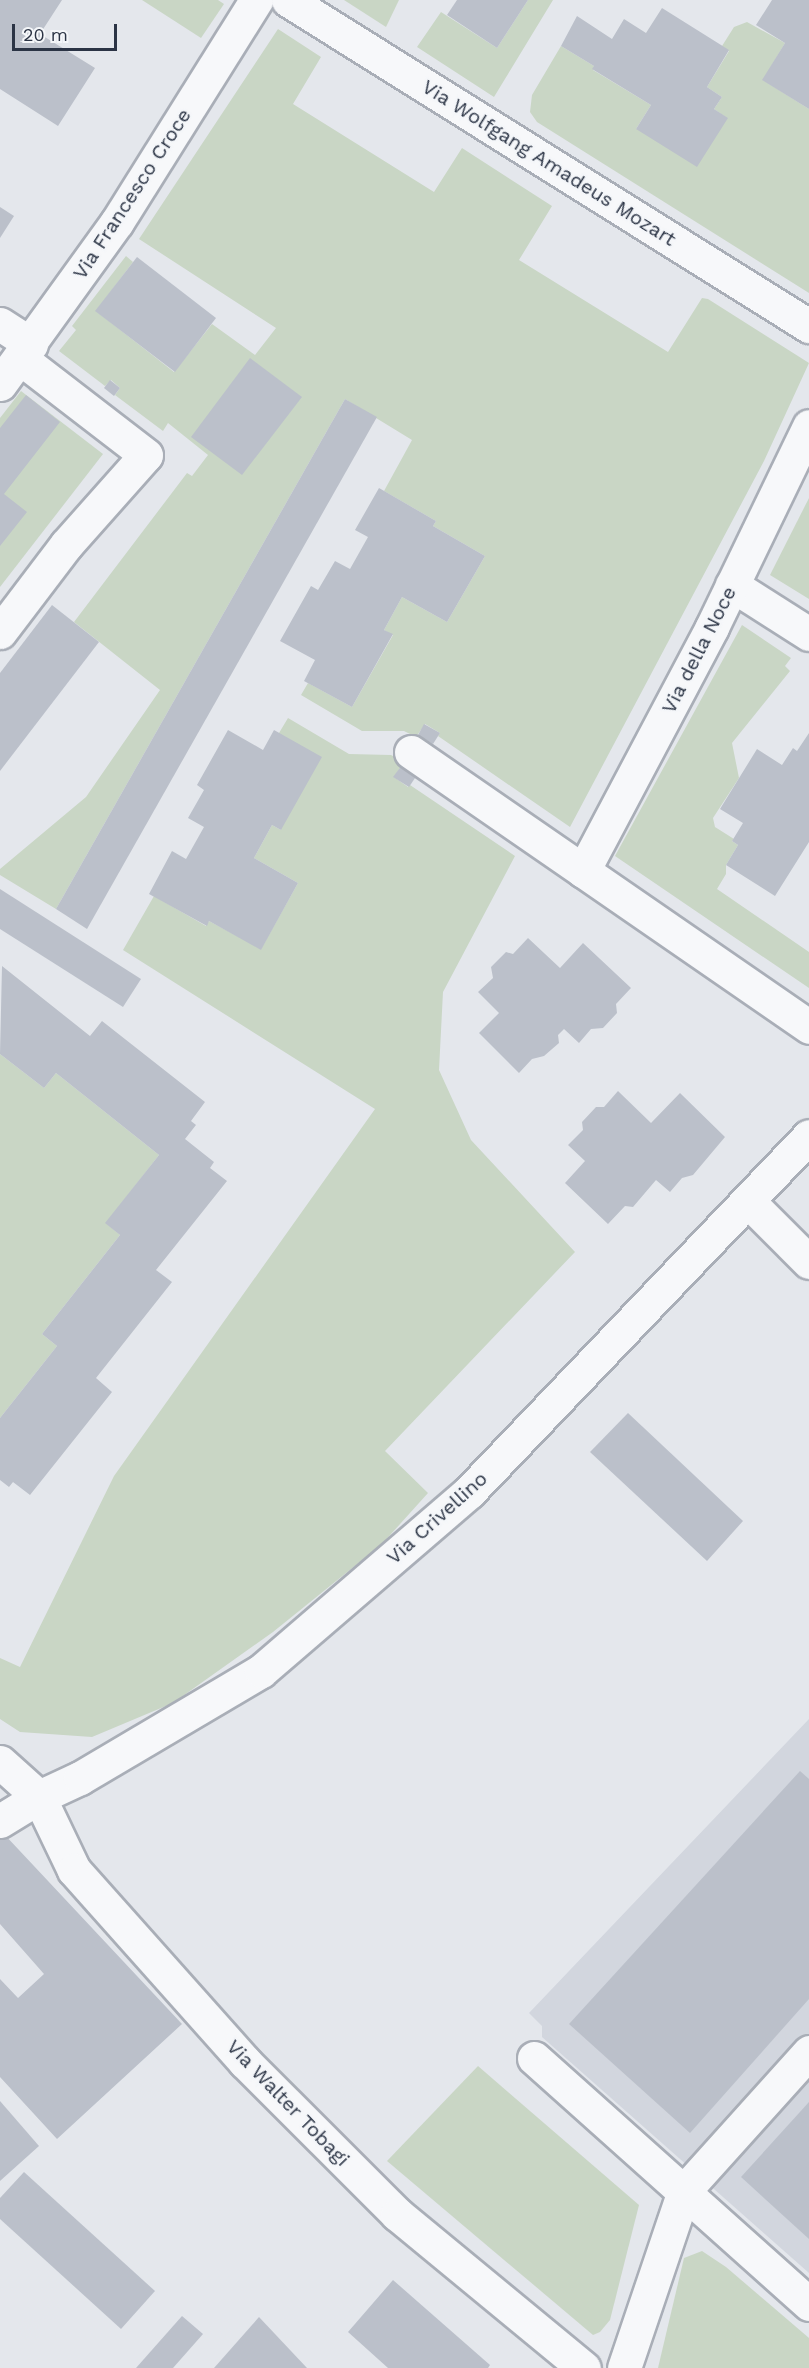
<!DOCTYPE html>
<html>
<head>
<meta charset="utf-8">
<style>
  body { margin:0 }
  #map { position:relative; width:809px; height:2368px; overflow:hidden; background:#e4e7ec; font-family:"Work Sans",sans-serif }
  div>[style] { position:absolute }
  .built>* { inset:0; background:#d2d6de }
  .green>* { inset:0; background:#c9d6c5 }
  .building>* { inset:0; background:#bbc0ca }
  .roads { filter:drop-shadow(2px 0 #a9aeb7) drop-shadow(-2px 0 #a9aeb7) drop-shadow(0 2px #a9aeb7) drop-shadow(0 -2px #a9aeb7) }
  .minor>* { height:33px; margin:-16.5px; padding:0 16.5px; transform-origin:16.5px; border-radius:16.5px; background:#f7f8fa }
  span { translate:-50% -50%; white-space:nowrap; text-align:center; line-height:1.15; -webkit-text-stroke:4.5px #f4f6f9; paint-order:stroke }
  .street-label { font-size:20px; color:#2b3445 }
  .scale { position:absolute; left:12px; top:24px; width:105px; height:27px; box-sizing:border-box; border:3px solid #2b3445; border-top:0; padding-left:8px; font-size:18px; line-height:21px; white-space:nowrap; color:#2b3445; -webkit-text-stroke:4px #f4f6f9; paint-order:stroke }
</style>
</head>
<body>
<div id="map">
  <div class="built">
    <div style="clip-path:polygon(809px 1719px,809px 2273px,542px 2037px,542px 2026px,529px 2013px)"></div>
  </div>
  <div class="green">
    <div style="clip-path:polygon(142px 0,218px 0,224px 4px,201px 38px)"></div>
    <div style="clip-path:polygon(344px 0,399px 0,386px 27px)"></div>
    <div style="clip-path:polygon(528px 0,553px 0,494px 97px,417px 47px,441px 12px,497px 48px)"></div>
    <div style="clip-path:polygon(747px 22px,785px 43px,763px 80px,809px 109px,809px 293px,537px 122px,530px 112px,532px 95px,561px 46px,594px 66px,593px 70px,651px 105px,636px 129px,727px 118px,714px 109px,722px 97px,707px 87px,729px 51px,722px 46px,734px 27px)"></div>
    <div style="clip-path:polygon(278px 29px,321px 57px,293px 104px,434px 192px,462px 148px,552px 206px,519px 260px,668px 352px,702px 298px,708px 299px,809px 363px,764px 461px,570px 827px,438px 736px,440px 733px,425px 724px,416px 737px,404px 731px,362px 731px,301px 695px,308px 683px,352px 707px,393px 635px,384px 630px,402px 597px,447px 622px,485px 556px,433px 526px,436px 521px,384px 491px,412px 440px,345px 399px,56px 909px,0 875px,0 869px,86px 797px,160px 690px,74px 622px,187px 473px,192px 476px,208px 455px,168px 423px,163px 431px,115px 395px,120px 388px,111px 380px,105px 386px,59px 351px,76px 330px,72px 326px,126px 256px,133px 262px,96px 311px,174px 372px,212px 324px,255px 355px,276px 328px,139px 239px)"></div>
    <div style="clip-path:polygon(21px 391px,103px 454px,0 587px,0 418px)"></div>
    <div style="clip-path:polygon(809px 498px,809px 599px,770px 575px)"></div>
    <div style="clip-path:polygon(742px 625px,791px 658px,785px 666px,790px 671px,732px 743px,739px 778px,713px 818px,715px 827px,734px 839px,732px 841px,738px 845px,726px 865px,726px 874px,717px 889px,809px 952px,809px 988px,615px 856px)"></div>
    <div style="clip-path:polygon(288px 718px,349px 754px,391px 755px,404px 762px,394px 777px,408px 787px,410px 785px,515px 856px,443px 992px,439px 1070px,471px 1140px,575px 1252px,385px 1451px,428px 1493px,382px 1544px,273px 1632px,173px 1703px,92px 1737px,20px 1732px,0 1719px,0 1658px,20px 1667px,114px 1476px,375px 1109px,123px 950px,154px 896px,206px 926px,209px 921px,261px 949px,298px 883px,254px 858px,272px 825px,281px 830px,279px 733px)"></div>
    <div style="clip-path:polygon(0 1054px,44px 1088px,56px 1073px,159px 1155px,106px 1223px,120px 1235px,42px 1334px,57px 1346px,0 1418px)"></div>
    <div style="clip-path:polygon(478px 2066px,639px 2205px,610px 2320px,600px 2332px,593px 2335px,387px 2161px)"></div>
    <div style="clip-path:polygon(702px 2251px,726px 2267px,809px 2338px,809px 2368px,658px 2368px,684px 2258px)"></div>
  </div>
  <div class="building">
    <div style="clip-path:polygon(0 0,62px 0,40px 34px,95px 68px,58px 126px,0 89px)"></div>
    <div style="clip-path:polygon(457px 0,528px 0,497px 48px,447px 15px)"></div>
    <div style="clip-path:polygon(772px 0,809px 0,809px 109px,762px 80px,785px 43px,756px 25px)"></div>
    <div style="clip-path:polygon(662px 8px,729px 50px,707px 87px,722px 97px,714px 109px,728px 118px,697px 167px,636px 129px,651px 105px,592px 69px,594px 66px,561px 46px,577px 16px,612px 39px,624px 19px,646px 33px)"></div>
    <div style="clip-path:polygon(0 207px,14px 216px,0 238px)"></div>
    <div style="clip-path:polygon(137px 257px,216px 318px,175px 372px,95px 311px)"></div>
    <div style="clip-path:polygon(250px 358px,302px 397px,242px 475px,191px 437px)"></div>
    <div style="clip-path:polygon(110px 380px,120px 388px,114px 396px,104px 388px)"></div>
    <div style="clip-path:polygon(26px 395px,60px 422px,4px 494px,27px 512px,0 546px,0 428px)"></div>
    <div style="clip-path:polygon(345px 399px,377px 417px,87px 929px,56px 909px)"></div>
    <div style="clip-path:polygon(379px 488px,436px 521px,433px 526px,485px 556px,447px 622px,402px 597px,384px 630px,393px 634px,352px 707px,304px 681px,315px 660px,280px 641px,311px 586px,318px 590px,335px 561px,350px 569px,368px 537px,355px 530px)"></div>
    <div style="clip-path:polygon(52px 605px,99px 642px,0 771px,0 673px)"></div>
    <div style="clip-path:polygon(424px 724px,440px 733px,433px 744px,418px 735px)"></div>
    <div style="clip-path:polygon(228px 730px,263px 750px,274px 730px,322px 757px,281px 830px,272px 825px,254px 858px,298px 883px,261px 950px,209px 921px,207px 926px,149px 894px,172px 851px,186px 859px,204px 827px,188px 818px,204px 790px,197px 785px)"></div>
    <div style="clip-path:polygon(809px 733px,809px 842px,775px 896px,726px 865px,738px 845px,732px 841px,743px 823px,720px 809px,757px 749px,782px 765px,793px 748px,797px 751px)"></div>
    <div style="clip-path:polygon(402px 765px,417px 775px,409px 787px,393px 777px)"></div>
    <div style="clip-path:polygon(0 889px,141px 979px,123px 1007px,0 929px)"></div>
    <div style="clip-path:polygon(528px 938px,560px 968px,583px 943px,631px 988px,616px 1004px,617px 1013px,603px 1028px,591px 1029px,579px 1043px,564px 1029px,558px 1035px,559px 1043px,544px 1056px,532px 1059px,519px 1073px,479px 1033px,499px 1013px,478px 992px,493px 978px,491px 967px,506px 952px,513px 954px)"></div>
    <div style="clip-path:polygon(2px 966px,90px 1036px,102px 1021px,205px 1102px,191px 1121px,196px 1125px,185px 1139px,214px 1162px,210px 1168px,227px 1181px,156px 1270px,172px 1282px,96px 1378px,112px 1392px,30px 1495px,13px 1482px,9px 1487px,0 1480px,0 1418px,57px 1346px,42px 1334px,120px 1235px,105px 1223px,159px 1155px,56px 1073px,44px 1088px,0 1054px)"></div>
    <div style="clip-path:polygon(618px 1091px,651px 1123px,680px 1093px,725px 1137px,693px 1175px,682px 1178px,670px 1192px,656px 1180px,633px 1207px,625px 1206px,608px 1224px,565px 1183px,585px 1161px,568px 1145px,583px 1130px,582px 1122px,596px 1107px,604px 1107px)"></div>
    <div style="clip-path:polygon(628px 1413px,743px 1521px,707px 1561px,590px 1452px)"></div>
    <div style="clip-path:polygon(800px 1771px,809px 1779px,809px 1999px,690px 2133px,569px 2024px)"></div>
    <div style="clip-path:polygon(4px 1834px,182px 2024px,57px 2139px,0 2077px,0 1979px,18px 1998px,44px 1974px,0 1924px,0 1836px)"></div>
    <div style="clip-path:polygon(0 2101px,39px 2146px,0 2181px)"></div>
    <div style="clip-path:polygon(809px 2102px,809px 2239px,741px 2177px)"></div>
    <div style="clip-path:polygon(24px 2172px,155px 2291px,121px 2329px,0 2219px,0 2198px)"></div>
    <div style="clip-path:polygon(393px 2280px,490px 2365px,488px 2368px,388px 2368px,348px 2332px)"></div>
    <div style="clip-path:polygon(182px 2316px,203px 2334px,173px 2368px,136px 2368px)"></div>
    <div style="clip-path:polygon(259px 2317px,307px 2368px,214px 2368px)"></div>
  </div>
  <div class="roads">
    <div class="minor">
      <div style="left:288px;top:0;width:615px;rotate:32.04deg"></div>
      <div style="left:0;top:324px;width:37px;rotate:33deg"></div>
      <div style="left:0;top:384px;width:200px;rotate:-54.2deg"></div>
      <div style="left:117px;top:222px;width:262px;rotate:-57.9deg"></div>
      <div style="left:732px;top:585px;width:91px;rotate:32.5deg"></div>
      <div style="left:0;top:632px;width:109px;rotate:-52.8deg"></div>
      <div style="left:66px;top:545px;width:120px;rotate:-48.4deg"></div>
      <div style="left:146px;top:455px;width:159px;rotate:-142.4deg"></div>
      <div style="left:411px;top:752px;width:484px;rotate:34.6deg"></div>
      <div style="left:583px;top:871px;width:276px;rotate:-62.1deg"></div>
      <div style="left:712px;top:627px;width:223px;rotate:-64.2deg"></div>
      <div style="left:748px;top:1201px;width:86px;rotate:45deg"></div>
      <div style="left:0;top:1762px;width:52px;rotate:41.9deg"></div>
      <div style="left:39px;top:1797px;width:81px;rotate:64.4deg"></div>
      <div style="left:74px;top:1870px;width:257px;rotate:48.3deg"></div>
      <div style="left:245px;top:2062px;width:215px;rotate:45deg"></div>
      <div style="left:397px;top:2214px;width:242px;rotate:39.5deg"></div>
      <div style="left:0;top:1821px;width:46px;rotate:-31.6deg"></div>
      <div style="left:39px;top:1797px;width:45px;rotate:-24.9deg"></div>
      <div style="left:80px;top:1778px;width:210px;rotate:-30.6deg"></div>
      <div style="left:261px;top:1671px;width:274px;rotate:-40.7deg"></div>
      <div style="left:469px;top:1492px;width:492px;rotate:-46.3deg"></div>
      <div style="left:534px;top:2058px;width:369px;rotate:41.8deg"></div>
      <div style="left:624px;top:2368px;width:187px;rotate:-71.3deg"></div>
      <div style="left:684px;top:2191px;width:187px;rotate:-48deg"></div>
    </div>
  </div>
  <div class="street-label">
    <span style="left:549px;top:163px;rotate:32deg">Via Wolfgang Amadeus Mozart</span>
    <span style="left:132px;top:194px;rotate:-57deg">Via Francesco Croce</span>
    <span style="left:699px;top:650px;rotate:-63deg">Via della Noce</span>
    <span style="left:437px;top:1518px;rotate:-42deg">Via Crivellino</span>
    <span style="left:288px;top:2103px;rotate:46deg">Via Walter Tobagi</span>
  </div>
  <div class="scale">20 m</div>
</div>
</body>
</html>
